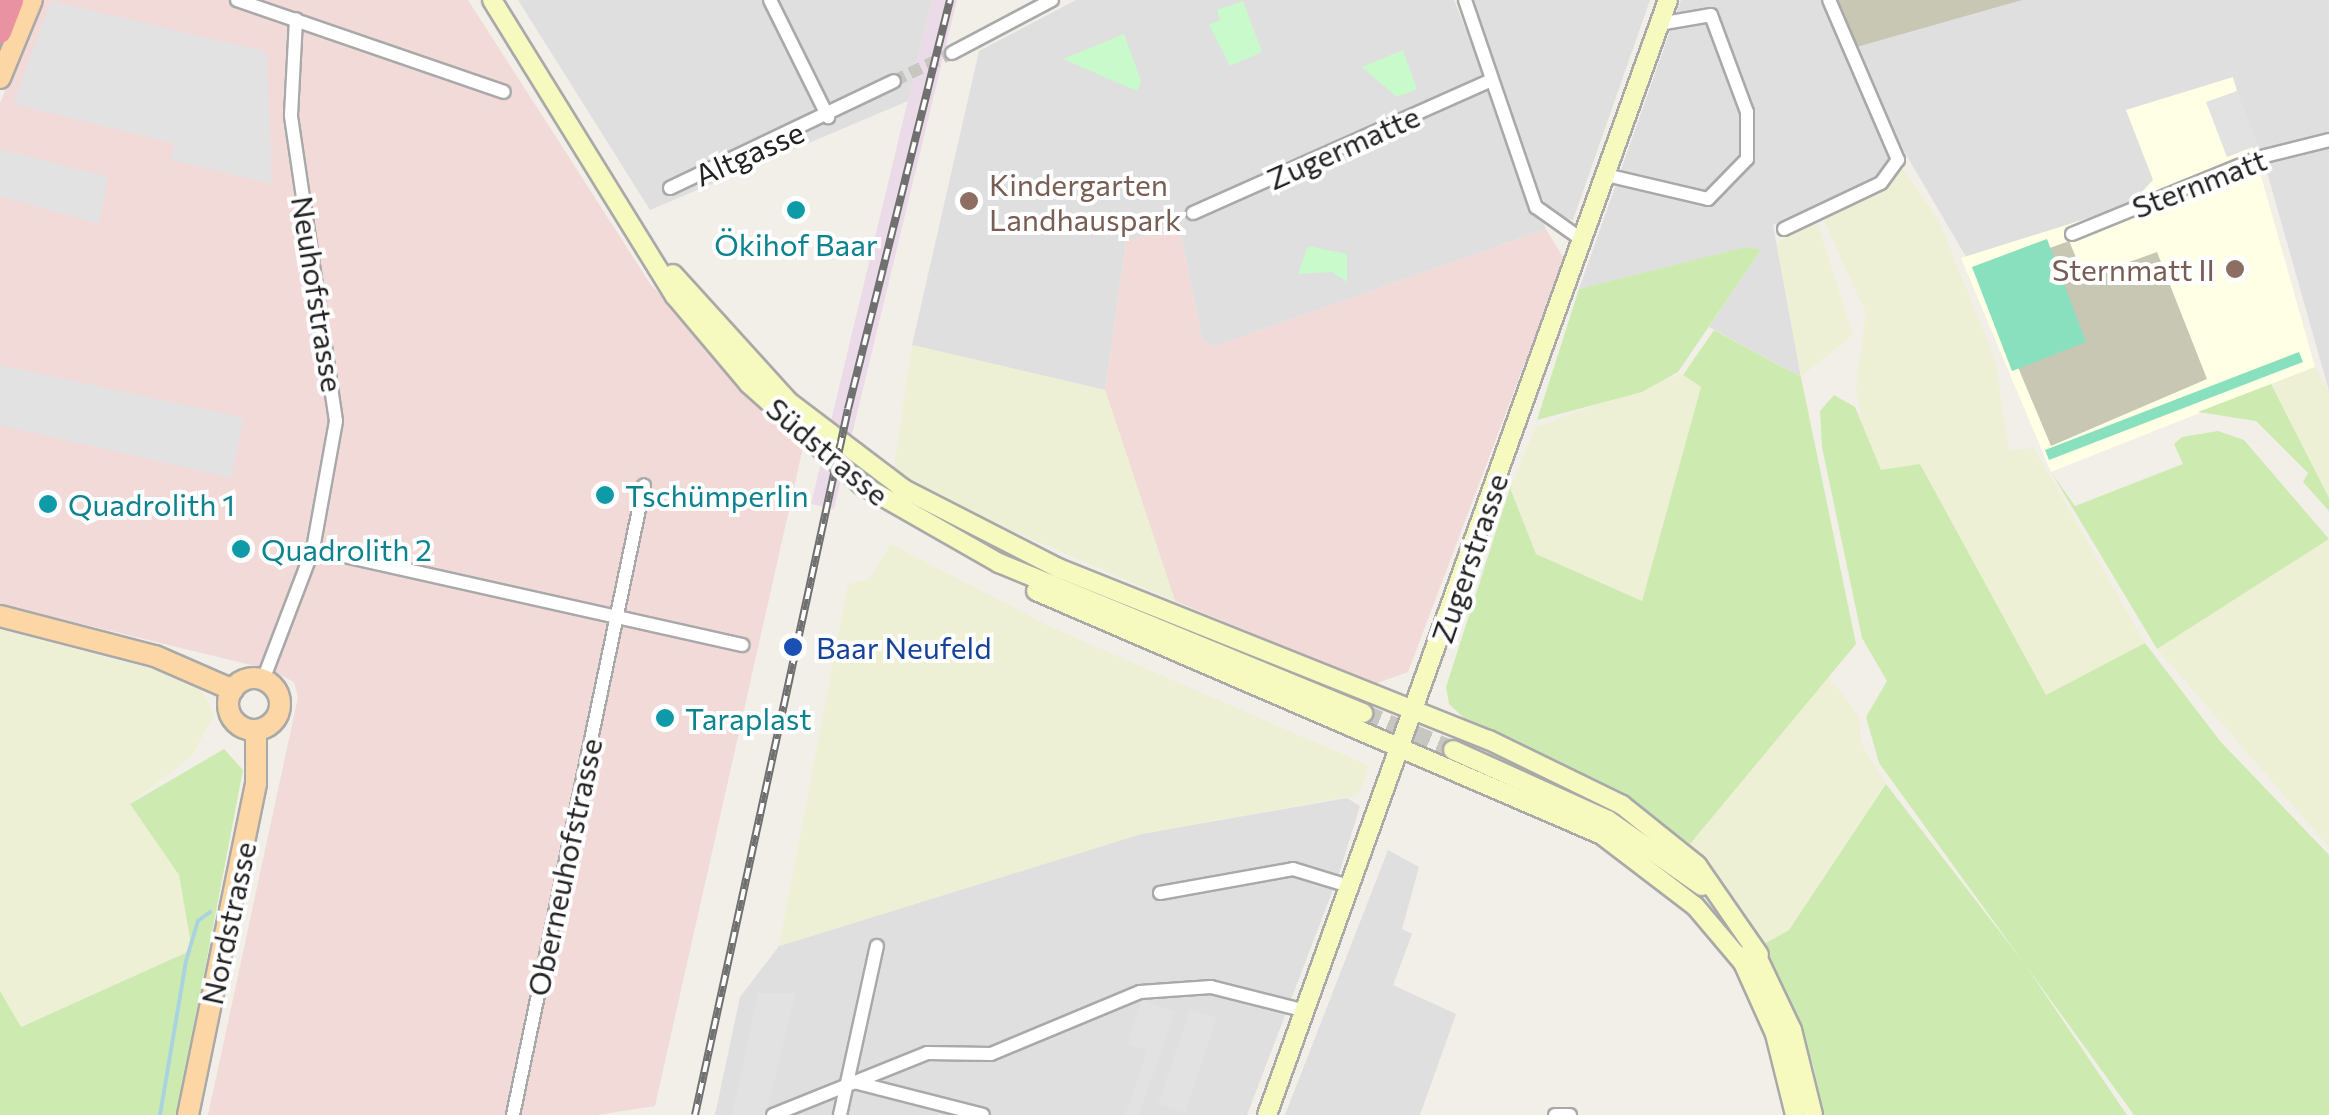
<!DOCTYPE html>
<html>
<head>
<meta charset="utf-8">
<style>
  body { margin:0 }
  #map { position:relative; width:2329px; height:1115px; overflow:hidden; background:#f2efe9; font-family:Commissioner,sans-serif }
  div>[style] { position:absolute }
  .residential>* { inset:0; background:#e0dfdf }
  .commercial>* { inset:0; background:#f2dad9 }
  .industrial>* { inset:0; background:#ebdbe8 }
  .education>* { inset:0; background:#ffffe5 }
  .construction>* { inset:0; background:#c7c7b4 }
  .farmland>* { inset:0; background:#eef0d5 }
  .grass>* { inset:0; background:#cdebb0 }
  .park>* { inset:0; background:#c8facc }
  .pitch>* { inset:0; background:#88e0be }
  .parking>* { inset:0; background:#e2e2e2 }
  .stream>* { height:4px; margin:-2px; padding:0 2px; transform-origin:2px; border-radius:2px; background:#aad3df }
  .street-tunnel>* { height:12px; margin-top:-6px; transform-origin:0; background:repeating-linear-gradient(90deg,#c8c6c1 0 12px,transparent 0 18px) }
  .secondary-tunnel>* { height:18px; margin-top:-9px; transform-origin:0; background:repeating-linear-gradient(90deg,#c8c6c1 0 18px,transparent 0 27px) }
  .roads { filter:drop-shadow(2px 0 #a9a9a9) drop-shadow(-2px 0 #a9a9a9) drop-shadow(0 2px #a9a9a9) drop-shadow(0 -2px #a9a9a9) }
  .street>* { height:12px; margin:-6px; padding:0 6px; transform-origin:6px; border-radius:6px; background:#fff }
  .secondary>* { height:18px; margin:-9px; padding:0 9px; transform-origin:9px; border-radius:9px; background:#f7fabf }
  .primary>* { height:20px; margin:-10px; padding:0 10px; transform-origin:10px; border-radius:10px; background:#fcd6a4 }
  .primary>.ring { margin:-10px; padding:0; box-sizing:content-box; background:none; border:20px solid #fcd6a4; border-radius:50% }
  .highway>* { height:22px; margin:-11px; padding:0 11px; transform-origin:11px; border-radius:11px; background:#e892a2 }
  .rail>* { height:8px; margin-top:-4px; transform-origin:0; background:repeating-linear-gradient(90deg,#fff 0 11px,#707070 0 22px); box-sizing:border-box; border-block:2px solid #707070 }
  .dots>* { width:28px; height:28px; translate:-50% -50%; box-sizing:border-box; border:5px solid #fff; border-radius:50% }
  span { translate:-50% -50%; white-space:nowrap; text-align:center; line-height:1.15; -webkit-text-stroke:8px #fff; paint-order:stroke }
  .street-label { font-size:30px; color:#222 }
  .education-label { font-size:30px; color:#785e54 }
  .left { translate:0 -50%; text-align:left }
  .right { translate:-100% -50%; text-align:right }
  .culture-label { font-size:30px; color:#0d838f }
  .transit-label { font-size:30px; color:#164399 }
</style>
</head>
<body>
<div id="map">
  <div class="residential">
    <div style="clip-path:polygon(518px 0,932px 0,908px 101px,650px 210px)"></div>
    <div style="clip-path:polygon(1076px 0,1454px 0,1546px 229px,1213px 347px,1202px 338px,1179px 225px,1126px 241px,1105px 390px,912px 345px,979px 51px)"></div>
    <div style="clip-path:polygon(1472px 0,1650px 0,1573px 220px,1552px 215px,1534px 184px)"></div>
    <div style="clip-path:polygon(1681px 0,2329px 0,2329px 391px,2261px 151px,2153px 180px,2130px 205px,1969px 262px,1904px 151px,1890px 158px,1877px 181px,1773px 225px,1801px 377px,1709px 327px,1761px 250px,1579px 289px)"></div>
    <div style="clip-path:polygon(1347px 798px,1360px 806px,1339px 874px,1247px 1115px,715px 1115px,740px 997px,779px 946px,1141px 834px)"></div>
    <div style="clip-path:polygon(1388px 850px,1419px 867px,1402px 929px,1412px 934px,1393px 985px,1456px 1014px,1420px 1115px,1285px 1115px)"></div>
  </div>
  <div class="commercial">
    <div style="clip-path:polygon(43px 0,468px 0,651px 285px,804px 443px,655px 1106px,597px 1115px,208px 1115px,298px 697px,294px 682px,271px 670px,0 604px,0 103px)"></div>
    <div style="clip-path:polygon(1179px 225px,1202px 338px,1213px 347px,1546px 229px,1564px 259px,1408px 672px,1375px 684px,1175px 601px,1105px 390px,1126px 241px)"></div>
  </div>
  <div class="industrial">
    <div style="clip-path:polygon(932px 0,957px 0,834px 509px,811px 504px)"></div>
  </div>
  <div class="education">
    <div style="clip-path:polygon(2233px 77px,2315px 367px,2051px 472px,1961px 258px,2130px 205px,2153px 180px,2126px 110px)"></div>
  </div>
  <div class="construction">
    <div style="clip-path:polygon(1837px 0,2022px 0,1853px 48px)"></div>
    <div style="clip-path:polygon(2069px 241px,2085px 278px,2157px 252px,2207px 379px,2051px 446px,1979px 274px)"></div>
  </div>
  <div class="farmland">
    <div style="clip-path:polygon(1902px 168px,1938px 219px,1995px 359px,2009px 450px,2034px 448px,2145px 643px,2046px 696px,1920px 464px,1881px 471px,1863px 435px,1856px 385px,1866px 313px,1822px 216px)"></div>
    <div style="clip-path:polygon(1818px 224px,1853px 335px,1801px 377px,1777px 245px,1792px 228px)"></div>
    <div style="clip-path:polygon(912px 345px,1105px 390px,1175px 601px,946px 502px,894px 468px)"></div>
    <div style="clip-path:polygon(2315px 367px,2329px 391px,2329px 498px,2271px 384px)"></div>
    <div style="clip-path:polygon(1681px 374px,1701px 387px,1642px 601px,1536px 554px,1510px 488px,1536px 427px)"></div>
    <div style="clip-path:polygon(2329px 539px,2329px 847px,2157px 649px)"></div>
    <div style="clip-path:polygon(891px 544px,1053px 628px,1370px 766px,1358px 795px,1141px 834px,779px 946px,848px 584px,869px 579px)"></div>
    <div style="clip-path:polygon(0 629px,179px 676px,203px 692px,214px 715px,192px 756px,130px 804px,179px 875px,192px 950px,20px 1027px,0 991px)"></div>
    <div style="clip-path:polygon(1826px 673px,1859px 716px,1861px 743px,1886px 784px,1789px 930px,1764px 944px,1690px 844px)"></div>
  </div>
  <div class="grass">
    <div style="clip-path:polygon(1746px 247px,1761px 250px,1678px 372px,1642px 392px,1537px 420px,1579px 289px)"></div>
    <div style="clip-path:polygon(1714px 330px,1801px 377px,1856px 644px,1690px 844px,1623px 794px,1467px 721px,1449px 704px,1446px 687px,1510px 488px,1536px 554px,1642px 601px,1701px 387px,1683px 375px)"></div>
    <div style="clip-path:polygon(2271px 384px,2329px 498px,2329px 511px,2303px 482px,2308px 473px,2256px 421px,2198px 412px)"></div>
    <div style="clip-path:polygon(1834px 395px,1855px 407px,1881px 470px,1920px 464px,2046px 695px,2145px 643px,2220px 741px,2329px 855px,2329px 1115px,2134px 1115px,1879px 763px,1866px 717px,1887px 681px,1862px 638px,1822px 447px,1820px 411px)"></div>
    <div style="clip-path:polygon(2218px 431px,2244px 440px,2329px 539px,2157px 649px,2051px 472px,2075px 506px,2183px 464px,2174px 444px,2182px 437px)"></div>
    <div style="clip-path:polygon(224px 749px,243px 770px,177px 1115px,0 1115px,0 991px,21px 1027px,192px 950px,179px 875px,130px 804px)"></div>
    <div style="clip-path:polygon(1886px 784px,2024px 963px,2127px 1115px,1823px 1115px,1813px 1065px,1764px 944px,1789px 930px)"></div>
  </div>
  <div class="park">
    <div style="clip-path:polygon(1243px 1px,1262px 52px,1230px 66px,1209px 25px,1220px 20px,1217px 10px)"></div>
    <div style="clip-path:polygon(1124px 34px,1141px 81px,1137px 91px,1063px 59px)"></div>
    <div style="clip-path:polygon(1403px 50px,1417px 89px,1397px 97px,1362px 67px)"></div>
    <div style="clip-path:polygon(1308px 246px,1347px 254px,1347px 282px,1332px 272px,1298px 274px)"></div>
  </div>
  <div class="pitch">
    <div style="clip-path:polygon(2047px 239px,2086px 342px,2012px 371px,1972px 267px)"></div>
    <div style="clip-path:polygon(2299px 352px,2303px 362px,2049px 460px,2045px 450px)"></div>
  </div>
  <div class="parking">
    <div style="clip-path:polygon(51px 1px,267px 52px,272px 184px,171px 160px,174px 143px,13px 104px)"></div>
    <div style="clip-path:polygon(2237px 91px,2258px 145px,2227px 157px,2206px 102px)"></div>
    <div style="clip-path:polygon(0 149px,108px 177px,99px 224px,0 196px)"></div>
    <div style="clip-path:polygon(0 365px,244px 418px,231px 478px,0 425px)"></div>
    <div style="clip-path:polygon(758px 993px,796px 993px,766px 1115px,732px 1115px)"></div>
    <div style="clip-path:polygon(1142px 1000px,1175px 1012px,1139px 1115px,1125px 1115px,1147px 1051px,1127px 1044px)"></div>
    <div style="clip-path:polygon(1190px 1009px,1217px 1018px,1185px 1113px,1158px 1104px)"></div>
  </div>
  <div class="stream">
    <div style="left:160px;top:1115px;width:156px;rotate:-80.4deg"></div>
    <div style="left:186px;top:961px;width:42px;rotate:-73.3deg"></div>
    <div style="left:198px;top:921px;width:15px;rotate:-37deg"></div>
  </div>
  <div class="street-tunnel">
    <div style="left:894px;top:81px;width:64px;rotate:-25.8deg"></div>
  </div>
  <div class="secondary-tunnel">
    <div style="left:1363px;top:713px;width:97px;rotate:22.3deg"></div>
  </div>
  <div class="roads">
    <div class="street">
      <div style="left:237px;top:0;width:282px;rotate:19deg"></div>
      <div style="left:770px;top:0;width:131px;rotate:63.6deg"></div>
      <div style="left:1465px;top:0;width:219px;rotate:71.1deg"></div>
      <div style="left:1536px;top:207px;width:55px;rotate:35.4deg"></div>
      <div style="left:952px;top:53px;width:113px;rotate:-27.9deg"></div>
      <div style="left:1606px;top:175px;width:105px;rotate:13.2deg"></div>
      <div style="left:1708px;top:199px;width:56px;rotate:-45.7deg"></div>
      <div style="left:1747px;top:159px;width:47px;rotate:-90deg"></div>
      <div style="left:1747px;top:112px;width:103px;rotate:-110.4deg"></div>
      <div style="left:1711px;top:15px;width:53px;rotate:170.2deg"></div>
      <div style="left:670px;top:188px;width:248px;rotate:-25.5deg"></div>
      <div style="left:1193px;top:213px;width:327px;rotate:-24deg"></div>
      <div style="left:1784px;top:229px;width:107px;rotate:-25.4deg"></div>
      <div style="left:1881px;top:183px;width:29px;rotate:-54deg"></div>
      <div style="left:1898px;top:160px;width:174px;rotate:-113.3deg"></div>
      <div style="left:2072px;top:234px;width:204px;rotate:-22.2deg"></div>
      <div style="left:2261px;top:157px;width:70px;rotate:-14deg"></div>
      <div style="left:313px;top:549px;width:440px;rotate:12.6deg"></div>
      <div style="left:263px;top:680px;width:140px;rotate:-69.1deg"></div>
      <div style="left:313px;top:549px;width:130px;rotate:-79.8deg"></div>
      <div style="left:336px;top:421px;width:309px;rotate:-98.4deg"></div>
      <div style="left:291px;top:115px;width:96px;rotate:-87deg"></div>
      <div style="left:1160px;top:893px;width:135px;rotate:-10.2deg"></div>
      <div style="left:1293px;top:869px;width:62px;rotate:17deg"></div>
      <div style="left:850px;top:1081px;width:137px;rotate:14.3deg"></div>
      <div style="left:513px;top:1115px;width:643px;rotate:-78.25deg"></div>
      <div style="left:773px;top:1115px;width:166px;rotate:-21.9deg"></div>
      <div style="left:927px;top:1053px;width:64px;rotate:0.9deg"></div>
      <div style="left:991px;top:1054px;width:161px;rotate:-22.6deg"></div>
      <div style="left:1140px;top:992px;width:71px;rotate:-4deg"></div>
      <div style="left:1211px;top:987px;width:98px;rotate:14.2deg"></div>
      <div style="left:840px;top:1115px;width:173px;rotate:-77.7deg"></div>
      <div style="left:1555px;top:1115px;width:15px"></div>
    </div>
    <div class="secondary">
      <div style="left:492px;top:0;width:348px;rotate:58.3deg"></div>
      <div style="left:675px;top:296px;width:115px;rotate:49.9deg"></div>
      <div style="left:749px;top:384px;width:152px;rotate:41.8deg"></div>
      <div style="left:862px;top:485px;width:158px;rotate:29.7deg"></div>
      <div style="left:999px;top:563px;width:394px;rotate:22.4deg"></div>
      <div style="left:673px;top:274px;width:171px;rotate:47.8deg"></div>
      <div style="left:788px;top:401px;width:152px;rotate:37.2deg"></div>
      <div style="left:900px;top:487px;width:178px;rotate:27.1deg"></div>
      <div style="left:1058px;top:568px;width:464px;rotate:21.8deg"></div>
      <div style="left:1489px;top:740px;width:148px;rotate:26deg"></div>
      <div style="left:1622px;top:805px;width:96px;rotate:38.7deg"></div>
      <div style="left:1697px;top:865px;width:109px;rotate:55.4deg"></div>
      <div style="left:1036px;top:591px;width:616px;rotate:23.32deg"></div>
      <div style="left:1602px;top:835px;width:117px;rotate:37.4deg"></div>
      <div style="left:1695px;top:906px;width:76px;rotate:49.8deg"></div>
      <div style="left:1453px;top:750px;width:170px;rotate:24.3deg"></div>
      <div style="left:1608px;top:820px;width:115px;rotate:35.1deg"></div>
      <div style="left:1753px;top:948px;width:91px;rotate:64.6deg"></div>
      <div style="left:1792px;top:1030px;width:88px;rotate:76.1deg"></div>
      <div style="left:1740px;top:956px;width:85px;rotate:65.8deg"></div>
      <div style="left:1775px;top:1034px;width:83px;rotate:76.1deg"></div>
      <div style="left:1267px;top:1115px;width:1185px;rotate:-70.22deg"></div>
    </div>
    <div class="primary">
      <div style="left:0;top:78px;width:84px;rotate:-67.7deg"></div>
      <div style="left:0;top:616px;width:160px;rotate:14.5deg"></div>
      <div style="left:155px;top:656px;width:85px;rotate:23.6deg"></div>
      <div class="ring" style="left:228px;top:678px;width:32px;height:32px"></div>
      <div style="left:188px;top:1115px;width:339px;rotate:-78.4deg"></div>
      <div style="left:256px;top:783px;width:53px;rotate:-90deg"></div>
    </div>
    <div class="highway">
      <div style="left:0;top:32px;width:34px;rotate:-69deg"></div>
    </div>
  </div>
  <div class="rail">
    <div style="left:695px;top:1115px;width:722px;rotate:-77.77deg"></div>
    <div style="left:848px;top:409px;width:422px;rotate:-76deg"></div>
  </div>
  <div class="dots">
    <div style="left:969px;top:201px;background:#8d6e63"></div>
    <div style="left:796px;top:210px;background:#0f9aa8"></div>
    <div style="left:2235px;top:269px;background:#8d6e63"></div>
    <div style="left:605px;top:495px;background:#0f9aa8"></div>
    <div style="left:48px;top:504px;background:#0f9aa8"></div>
    <div style="left:241px;top:549px;background:#0f9aa8"></div>
    <div style="left:793px;top:647px;background:#1a4fb4"></div>
    <div style="left:665px;top:718px;background:#0f9aa8"></div>
  </div>
  <div class="street-label">
    <span style="left:1343px;top:147px;rotate:-24deg">Zugermatte</span>
    <span style="left:749px;top:153px;rotate:-24deg">Altgasse</span>
    <span style="left:2199px;top:183px;rotate:-21deg">Sternmatt</span>
    <span style="left:318px;top:294px;rotate:81deg">Neuhofstrasse</span>
    <span style="left:828px;top:451px;rotate:40deg">Südstrasse</span>
    <span style="left:1469px;top:558px;rotate:-71deg">Zugerstrasse</span>
    <span style="left:564px;top:867px;rotate:-78deg">Oberneuhofstrasse</span>
    <span style="left:228px;top:923px;rotate:-78deg">Nordstrasse</span>
  </div>
  <div class="education-label">
    <span class="left" style="left:989px;top:201px">Kindergarten<br>Landhauspark</span>
    <span class="right" style="left:2215px;top:269px">Sternmatt II</span>
  </div>
  <div class="culture-label">
    <span style="left:796px;top:244px">Ökihof Baar</span>
    <span class="left" style="left:625px;top:495px">Tschümperlin</span>
    <span class="left" style="left:68px;top:504px">Quadrolith 1</span>
    <span class="left" style="left:261px;top:549px">Quadrolith 2</span>
    <span class="left" style="left:685px;top:718px">Taraplast</span>
  </div>
  <div class="transit-label">
    <span class="left" style="left:816px;top:647px">Baar Neufeld</span>
  </div>
</div>
</body>
</html>
